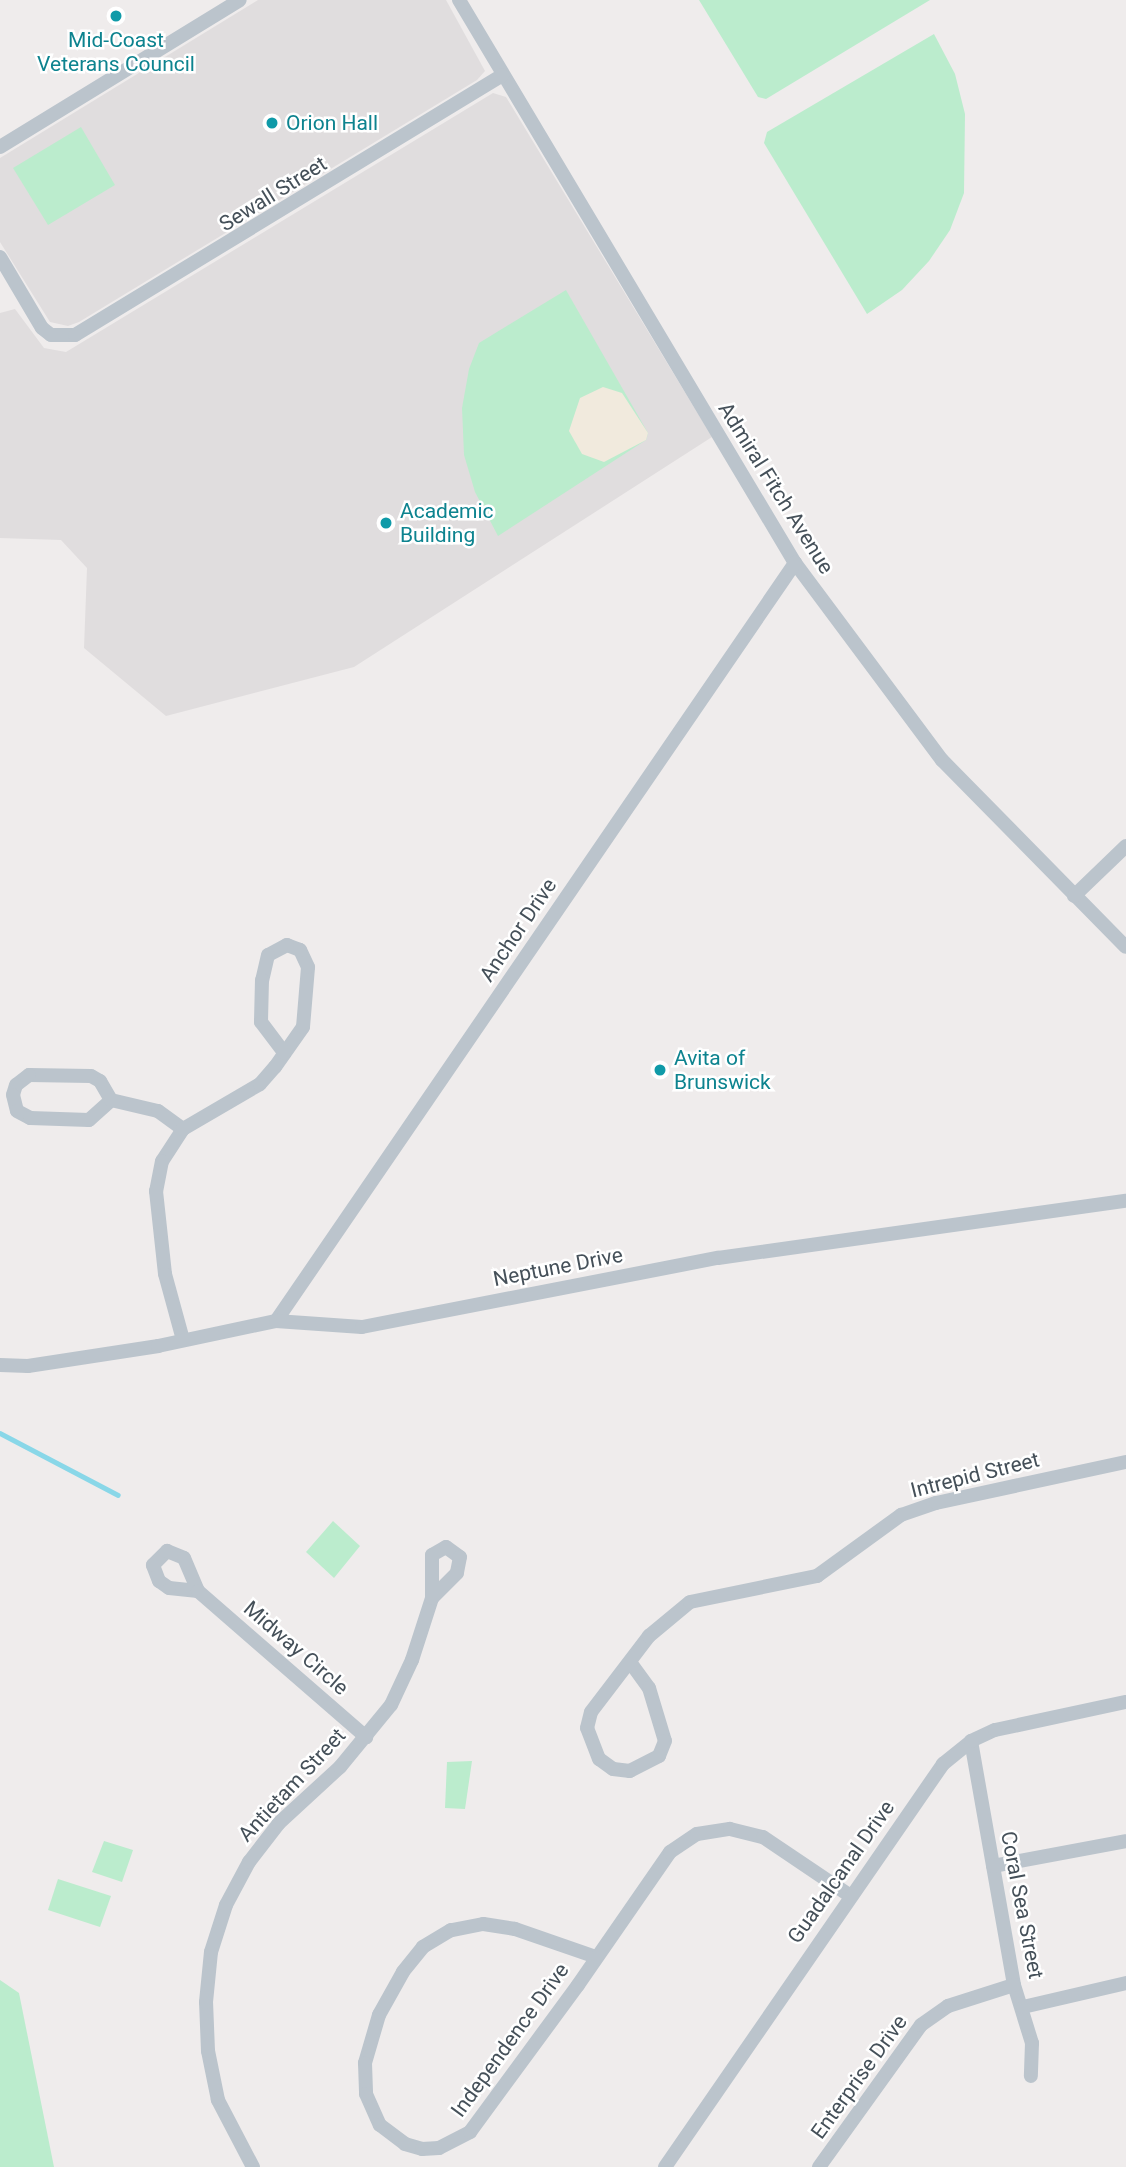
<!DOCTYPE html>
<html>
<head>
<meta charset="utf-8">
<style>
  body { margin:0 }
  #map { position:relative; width:1126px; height:2167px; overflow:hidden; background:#efecec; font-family:Roboto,sans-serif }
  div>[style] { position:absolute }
  .education>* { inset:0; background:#e0ddde }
  .green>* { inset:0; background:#bbeccd }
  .sand>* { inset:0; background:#f1eadd }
  .stream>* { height:4.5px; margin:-2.25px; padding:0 2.25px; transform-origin:2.25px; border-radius:2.25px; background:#89d7e8 }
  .minor>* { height:14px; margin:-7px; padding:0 7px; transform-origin:7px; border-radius:7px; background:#bbc4cc }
  .dots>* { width:19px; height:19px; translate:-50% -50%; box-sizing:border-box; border:4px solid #fff; border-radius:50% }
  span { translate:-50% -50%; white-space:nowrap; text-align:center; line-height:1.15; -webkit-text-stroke:5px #fff; paint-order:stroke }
  .culture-label { font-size:21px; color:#0d838f }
  .left { translate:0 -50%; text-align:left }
  .street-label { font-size:21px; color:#455059 }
</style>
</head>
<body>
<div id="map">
  <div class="education">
    <div style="clip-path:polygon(258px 0,446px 0,485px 71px,477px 80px,79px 322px,68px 326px,50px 322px,0 242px,0 158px)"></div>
    <div style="clip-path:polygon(493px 93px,506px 97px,712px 437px,354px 667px,166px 716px,84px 648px,87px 568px,61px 540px,0 538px,0 313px,15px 309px,44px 348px,66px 352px)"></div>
  </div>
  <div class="green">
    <div style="clip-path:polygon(699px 0,930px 0,766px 99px,758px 97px)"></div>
    <div style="clip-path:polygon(934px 34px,955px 74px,965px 114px,964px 193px,950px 230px,929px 261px,902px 290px,867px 314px,764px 143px,767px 132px)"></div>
    <div style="clip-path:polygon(81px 127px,115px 185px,48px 225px,13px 168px)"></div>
    <div style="clip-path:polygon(566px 290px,648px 433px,646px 440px,498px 536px,475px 492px,464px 455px,462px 408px,469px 369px,479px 343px)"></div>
    <div style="clip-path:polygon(333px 1521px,360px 1546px,334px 1578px,306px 1552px)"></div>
    <div style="clip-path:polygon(472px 1761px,465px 1809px,445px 1808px,447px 1762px)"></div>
    <div style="clip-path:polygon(104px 1841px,133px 1850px,122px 1882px,92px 1872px)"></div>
    <div style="clip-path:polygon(58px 1879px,111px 1896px,100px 1927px,48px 1910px)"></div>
    <div style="clip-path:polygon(0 1980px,19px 1993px,54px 2167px,0 2167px)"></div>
  </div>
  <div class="sand">
    <div style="clip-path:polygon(603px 387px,622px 393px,648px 433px,646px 440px,604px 462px,582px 454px,569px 431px,580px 398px)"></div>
  </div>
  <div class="stream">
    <div style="left:0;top:1433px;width:133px;rotate:27.7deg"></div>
  </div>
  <div class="minor">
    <div style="left:459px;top:0;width:656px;rotate:59.17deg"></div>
    <div style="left:795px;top:563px;width:246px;rotate:53.3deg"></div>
    <div style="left:942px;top:760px;width:262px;rotate:45.5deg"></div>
    <div style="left:0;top:147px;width:281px;rotate:-31.5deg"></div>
    <div style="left:0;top:257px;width:82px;rotate:59.4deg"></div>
    <div style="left:42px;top:328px;width:11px;rotate:38deg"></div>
    <div style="left:51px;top:335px;width:24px"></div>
    <div style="left:75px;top:335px;width:500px;rotate:-31.3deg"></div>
    <div style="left:1074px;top:896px;width:72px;rotate:-43.9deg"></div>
    <div style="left:111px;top:1100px;width:22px;rotate:-120deg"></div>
    <div style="left:100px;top:1081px;width:10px;rotate:-151deg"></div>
    <div style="left:91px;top:1076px;width:62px;rotate:-179.1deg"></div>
    <div style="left:29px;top:1075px;width:16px;rotate:142deg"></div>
    <div style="left:16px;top:1085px;width:10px;rotate:107deg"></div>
    <div style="left:13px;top:1095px;width:16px;rotate:76deg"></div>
    <div style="left:17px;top:1111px;width:15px;rotate:28deg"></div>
    <div style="left:30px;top:1118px;width:59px;rotate:1.9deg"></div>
    <div style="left:89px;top:1120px;width:30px;rotate:-42deg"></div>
    <div style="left:111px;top:1100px;width:48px;rotate:13.2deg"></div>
    <div style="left:158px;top:1111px;width:31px;rotate:36deg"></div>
    <div style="left:183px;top:1129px;width:38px;rotate:123deg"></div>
    <div style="left:162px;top:1161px;width:31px;rotate:101deg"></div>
    <div style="left:156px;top:1191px;width:83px;rotate:83.8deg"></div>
    <div style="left:165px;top:1274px;width:68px;rotate:74.7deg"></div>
    <div style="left:183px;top:1129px;width:89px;rotate:-30.3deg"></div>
    <div style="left:260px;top:1084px;width:23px;rotate:-49deg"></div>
    <div style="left:275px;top:1067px;width:49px;rotate:-55deg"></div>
    <div style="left:303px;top:1027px;width:60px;rotate:-85.2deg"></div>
    <div style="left:308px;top:967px;width:19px;rotate:-115deg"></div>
    <div style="left:300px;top:950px;width:14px;rotate:-159deg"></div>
    <div style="left:287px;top:945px;width:21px;rotate:152deg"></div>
    <div style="left:268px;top:955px;width:26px;rotate:103deg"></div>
    <div style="left:262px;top:980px;width:42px;rotate:91.4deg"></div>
    <div style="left:261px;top:1022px;width:39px;rotate:53deg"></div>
    <div style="left:276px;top:1321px;width:919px;rotate:-55.6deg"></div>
    <div style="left:0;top:1365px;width:28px;rotate:2deg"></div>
    <div style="left:28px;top:1366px;width:132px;rotate:-8.7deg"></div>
    <div style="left:158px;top:1346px;width:121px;rotate:-12deg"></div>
    <div style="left:276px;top:1321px;width:86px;rotate:4deg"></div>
    <div style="left:362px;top:1327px;width:363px;rotate:-11deg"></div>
    <div style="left:718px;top:1258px;width:412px;rotate:-8deg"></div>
    <div style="left:198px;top:1591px;width:29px;rotate:-174deg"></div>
    <div style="left:169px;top:1588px;width:12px;rotate:-145deg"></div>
    <div style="left:159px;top:1581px;width:17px;rotate:-111deg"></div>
    <div style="left:153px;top:1565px;width:20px;rotate:-45deg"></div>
    <div style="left:167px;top:1551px;width:18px;rotate:22deg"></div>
    <div style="left:184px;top:1558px;width:36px;rotate:67deg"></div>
    <div style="left:198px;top:1591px;width:223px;rotate:41deg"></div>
    <div style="left:630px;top:1662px;width:32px;rotate:54deg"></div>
    <div style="left:649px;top:1688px;width:55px;rotate:73.2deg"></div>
    <div style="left:665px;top:1741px;width:16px;rotate:112deg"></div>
    <div style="left:659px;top:1756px;width:33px;rotate:153deg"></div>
    <div style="left:630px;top:1771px;width:17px;rotate:-173deg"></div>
    <div style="left:613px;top:1769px;width:17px;rotate:-144deg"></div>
    <div style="left:599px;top:1759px;width:33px;rotate:-111deg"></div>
    <div style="left:587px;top:1728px;width:16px;rotate:-76deg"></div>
    <div style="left:591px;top:1712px;width:96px;rotate:-52.7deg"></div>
    <div style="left:649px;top:1636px;width:53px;rotate:-39.7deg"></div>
    <div style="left:690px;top:1602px;width:130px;rotate:-11.6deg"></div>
    <div style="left:817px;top:1576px;width:104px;rotate:-36deg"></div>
    <div style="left:901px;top:1515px;width:37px;rotate:-19deg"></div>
    <div style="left:936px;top:1503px;width:194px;rotate:-12.2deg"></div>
    <div style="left:971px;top:1741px;width:248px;rotate:80deg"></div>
    <div style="left:1014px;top:1985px;width:61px;rotate:72.8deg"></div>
    <div style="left:1032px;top:2043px;width:33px;rotate:92deg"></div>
    <div style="left:993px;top:1866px;width:135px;rotate:-10.6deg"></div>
    <div style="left:596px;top:1957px;width:86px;rotate:-160.9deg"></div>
    <div style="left:515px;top:1929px;width:32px;rotate:-171deg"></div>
    <div style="left:483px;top:1924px;width:33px;rotate:169deg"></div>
    <div style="left:451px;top:1930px;width:33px;rotate:149deg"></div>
    <div style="left:423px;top:1947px;width:32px;rotate:129deg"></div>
    <div style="left:403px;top:1972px;width:49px;rotate:119.2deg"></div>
    <div style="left:379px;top:2015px;width:50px;rotate:106.3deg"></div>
    <div style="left:365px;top:2063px;width:31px;rotate:88deg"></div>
    <div style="left:366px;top:2094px;width:34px;rotate:66deg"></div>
    <div style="left:380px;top:2125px;width:31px;rotate:37deg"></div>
    <div style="left:405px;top:2144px;width:18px;rotate:16deg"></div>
    <div style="left:422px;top:2149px;width:17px;rotate:-3deg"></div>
    <div style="left:439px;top:2148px;width:35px;rotate:-27deg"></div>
    <div style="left:470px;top:2132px;width:182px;rotate:-53.7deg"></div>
    <div style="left:578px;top:1985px;width:162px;rotate:-55.3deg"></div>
    <div style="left:670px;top:1852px;width:32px;rotate:-34deg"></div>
    <div style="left:697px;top:1834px;width:33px;rotate:-9deg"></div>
    <div style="left:730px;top:1829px;width:34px;rotate:14deg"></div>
    <div style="left:763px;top:1837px;width:104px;rotate:34deg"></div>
    <div style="left:1023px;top:2007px;width:106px;rotate:-13.1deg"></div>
    <div style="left:253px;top:2167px;width:76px;rotate:-117.6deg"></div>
    <div style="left:218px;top:2100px;width:50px;rotate:-101.5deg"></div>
    <div style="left:208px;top:2051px;width:49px;rotate:-92.3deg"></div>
    <div style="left:206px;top:2002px;width:50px;rotate:-84.3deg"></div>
    <div style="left:211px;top:1952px;width:49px;rotate:-72.3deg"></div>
    <div style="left:226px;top:1905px;width:49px;rotate:-61.9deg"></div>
    <div style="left:249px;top:1862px;width:49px;rotate:-52.4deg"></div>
    <div style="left:279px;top:1823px;width:83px;rotate:-42.6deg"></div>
    <div style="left:340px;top:1767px;width:80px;rotate:-50.6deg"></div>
    <div style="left:391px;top:1705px;width:50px;rotate:-65deg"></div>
    <div style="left:412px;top:1660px;width:65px;rotate:-72.1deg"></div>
    <div style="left:432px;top:1598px;width:43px;rotate:-90deg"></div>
    <div style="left:432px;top:1555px;width:16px;rotate:-30deg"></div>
    <div style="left:446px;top:1547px;width:17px;rotate:36deg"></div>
    <div style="left:460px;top:1557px;width:16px;rotate:101deg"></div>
    <div style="left:457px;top:1573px;width:35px;rotate:135deg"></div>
    <div style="left:665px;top:2167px;width:490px;rotate:-55.4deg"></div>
    <div style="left:943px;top:1764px;width:36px;rotate:-39deg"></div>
    <div style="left:971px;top:1741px;width:26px;rotate:-25deg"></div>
    <div style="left:995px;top:1730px;width:134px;rotate:-12.1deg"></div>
    <div style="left:819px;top:2167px;width:175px;rotate:-54.3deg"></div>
    <div style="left:921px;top:2025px;width:33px;rotate:-35deg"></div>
    <div style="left:948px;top:2006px;width:69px;rotate:-17.7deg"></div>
  </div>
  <div class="dots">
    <div style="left:116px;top:16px;background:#0f9aa8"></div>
    <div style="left:272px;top:123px;background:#0f9aa8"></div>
    <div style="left:386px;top:523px;background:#0f9aa8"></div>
    <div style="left:660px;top:1070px;background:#0f9aa8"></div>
  </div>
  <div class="culture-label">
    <span style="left:116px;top:52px">Mid-Coast<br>Veterans Council</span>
    <span class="left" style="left:286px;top:123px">Orion Hall</span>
    <span class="left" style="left:400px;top:523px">Academic<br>Building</span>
    <span class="left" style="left:674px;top:1070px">Avita of<br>Brunswick</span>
  </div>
  <div class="street-label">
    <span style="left:273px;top:194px;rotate:-32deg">Sewall Street</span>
    <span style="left:776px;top:488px;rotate:58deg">Admiral Fitch Avenue</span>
    <span style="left:518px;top:930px;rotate:-56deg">Anchor Drive</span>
    <span style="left:558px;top:1267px;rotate:-11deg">Neptune Drive</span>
    <span style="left:975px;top:1475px;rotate:-14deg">Intrepid Street</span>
    <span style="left:296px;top:1648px;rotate:41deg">Midway Circle</span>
    <span style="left:292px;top:1785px;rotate:-47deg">Antietam Street</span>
    <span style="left:841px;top:1872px;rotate:-55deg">Guadalcanal Drive</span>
    <span style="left:1022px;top:1905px;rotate:79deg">Coral Sea Street</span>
    <span style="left:510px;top:2040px;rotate:-54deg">Independence Drive</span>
    <span style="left:859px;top:2077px;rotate:-54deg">Enterprise Drive</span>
  </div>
</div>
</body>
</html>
